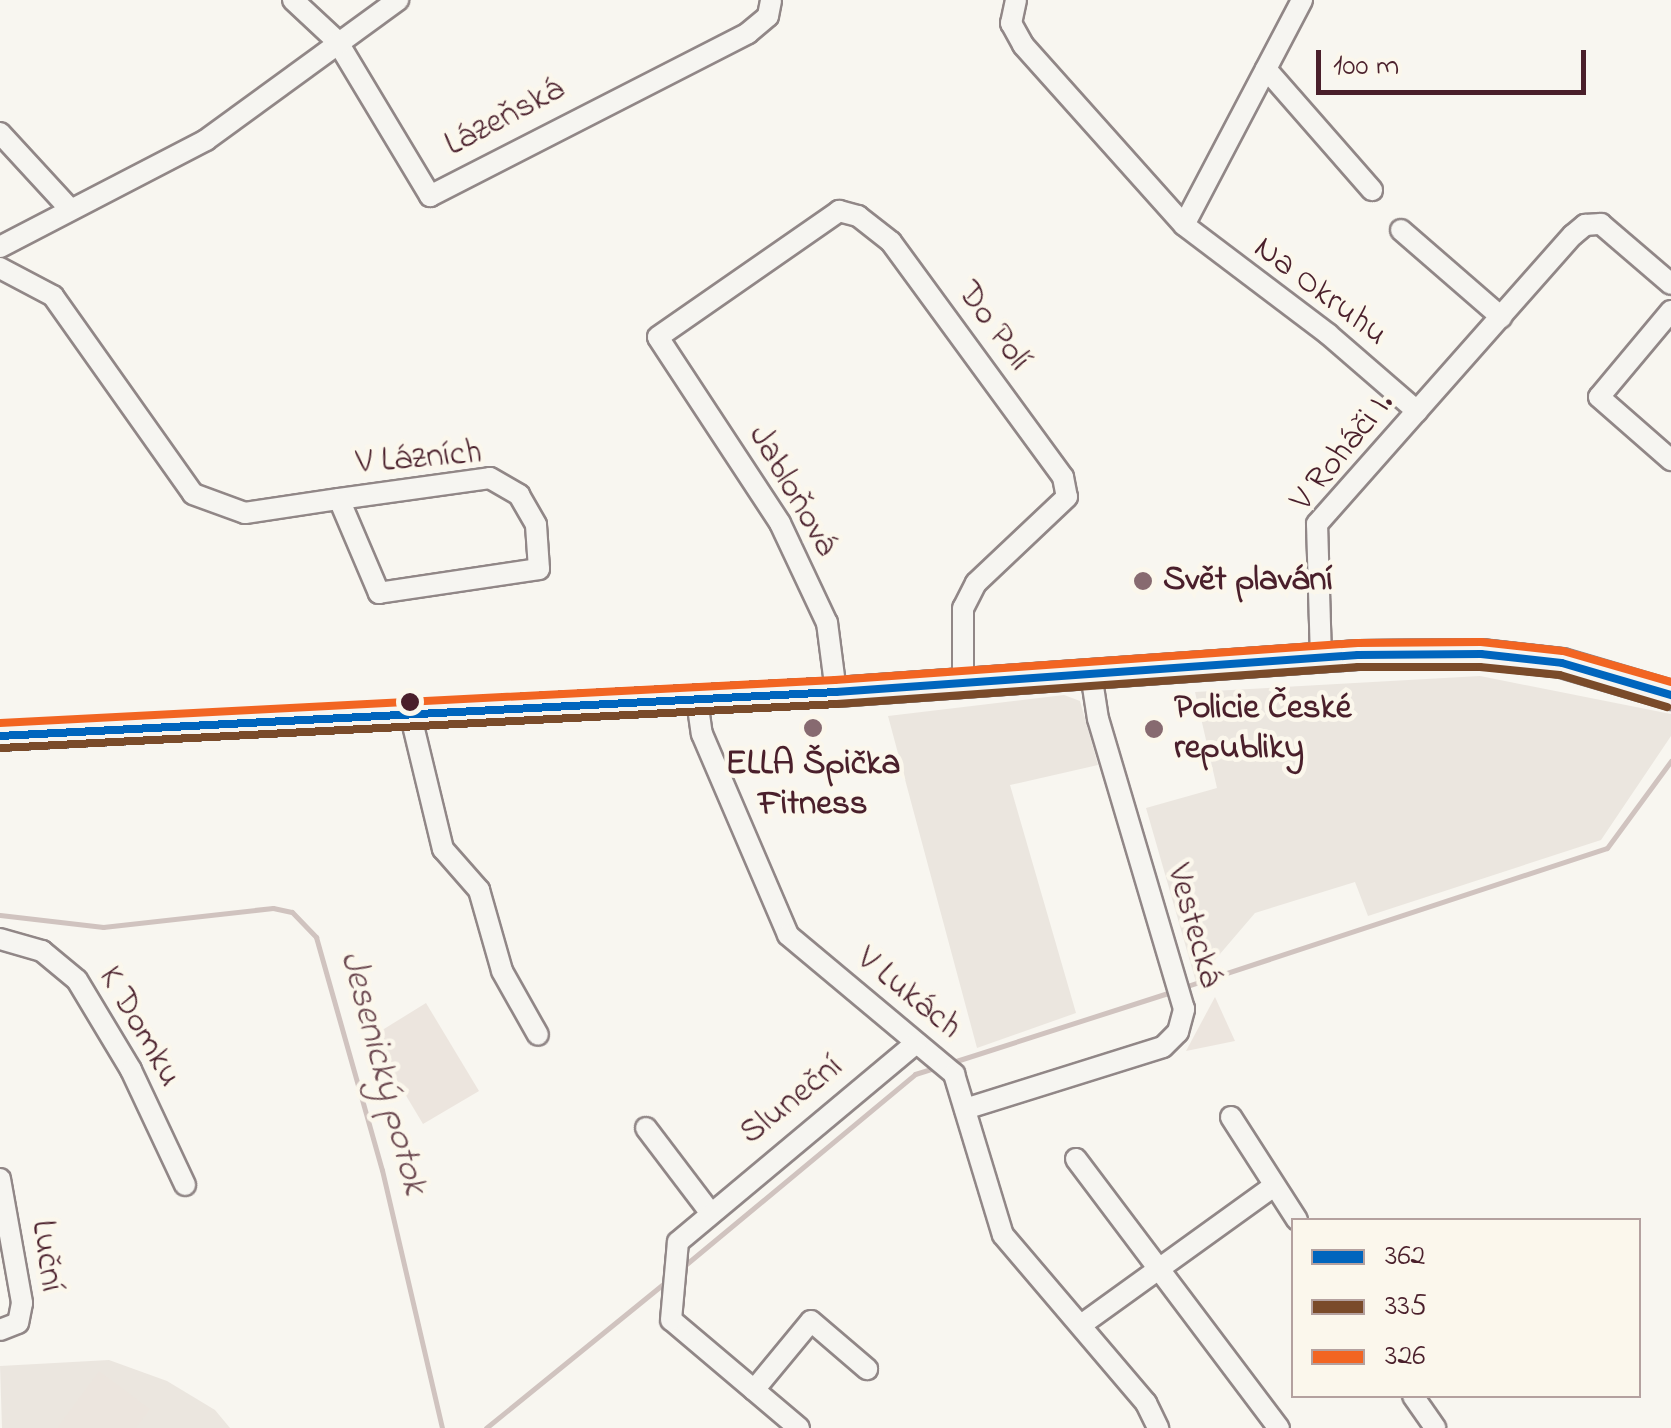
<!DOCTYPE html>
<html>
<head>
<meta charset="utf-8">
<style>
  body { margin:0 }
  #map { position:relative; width:1671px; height:1428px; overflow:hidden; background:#f8f6f0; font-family:"Indie Flower",sans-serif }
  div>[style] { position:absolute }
  .built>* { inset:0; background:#ebe6df }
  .green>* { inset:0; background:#ece5de }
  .stream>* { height:5px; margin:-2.5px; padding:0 2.5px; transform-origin:2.5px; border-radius:2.5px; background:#d0c3bf }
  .roads { filter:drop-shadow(2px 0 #918787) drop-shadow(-2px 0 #918787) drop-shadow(0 2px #918787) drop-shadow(0 -2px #918787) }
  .street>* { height:20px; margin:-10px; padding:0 10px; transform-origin:10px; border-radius:10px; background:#f6f5f1 }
  .secondary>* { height:28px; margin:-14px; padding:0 14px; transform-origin:14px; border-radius:14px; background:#f6f5f1 }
  .bus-1>* { height:8px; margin:-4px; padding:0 4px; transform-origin:4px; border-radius:4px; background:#0065bd }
  .bus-2>* { height:8px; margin:-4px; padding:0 4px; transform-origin:4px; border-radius:4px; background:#7a4b2a }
  .bus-3>* { height:8px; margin:-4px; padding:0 4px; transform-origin:4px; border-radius:4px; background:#f26522 }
  .dots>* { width:28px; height:28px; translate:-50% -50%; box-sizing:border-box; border:5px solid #fbf7ec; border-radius:50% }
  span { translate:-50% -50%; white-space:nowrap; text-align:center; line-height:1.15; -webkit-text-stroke:9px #fbf7ec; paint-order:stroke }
  .street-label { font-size:35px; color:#4a1f2b }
  .poi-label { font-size:35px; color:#4a1f2b; font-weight:700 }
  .left { translate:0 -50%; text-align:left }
  .water-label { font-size:38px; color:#6d4a51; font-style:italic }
  .legend { position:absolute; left:1291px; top:1218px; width:350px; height:180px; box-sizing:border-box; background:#fbf7ec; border:2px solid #b4a19f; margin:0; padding:12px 18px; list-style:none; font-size:30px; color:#4a1f2b }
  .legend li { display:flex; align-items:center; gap:20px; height:50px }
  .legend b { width:50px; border:2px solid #b4a19f }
  .scale { position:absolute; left:1316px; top:50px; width:270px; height:45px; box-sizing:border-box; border:5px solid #4a1f2b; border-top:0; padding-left:12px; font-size:30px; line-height:35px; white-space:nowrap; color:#4a1f2b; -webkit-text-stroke:8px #fbf7ec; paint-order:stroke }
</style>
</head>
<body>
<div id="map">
  <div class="built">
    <div style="clip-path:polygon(1480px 676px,1671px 714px,1671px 736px,1601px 840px,1368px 916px,1355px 882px,1255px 913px,1196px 982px,1146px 808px,1217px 788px,1195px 692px)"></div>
    <div style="clip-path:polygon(1064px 695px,1080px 701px,1098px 765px,1010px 785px,1076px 1013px,977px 1048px,888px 716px)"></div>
    <div style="clip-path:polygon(109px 1360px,167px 1381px,215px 1410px,230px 1428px,2px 1428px,0 1366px)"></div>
  </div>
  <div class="green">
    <div style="clip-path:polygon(1215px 997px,1235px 1041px,1186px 1051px)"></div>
    <div style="clip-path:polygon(426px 1003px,479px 1091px,423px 1124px,371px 1037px)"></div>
    <div style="clip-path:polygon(99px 1371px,150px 1409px,136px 1428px,57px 1428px)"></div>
  </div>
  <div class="stream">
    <div style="left:0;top:915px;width:104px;rotate:6.6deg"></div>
    <div style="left:103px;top:927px;width:171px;rotate:-6.4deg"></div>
    <div style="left:273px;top:908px;width:19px;rotate:12deg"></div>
    <div style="left:292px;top:912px;width:35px;rotate:46deg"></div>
    <div style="left:316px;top:937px;width:242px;rotate:74.2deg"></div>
    <div style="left:382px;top:1170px;width:265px;rotate:76.9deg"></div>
    <div style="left:1181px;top:988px;width:448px;rotate:-18.2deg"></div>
    <div style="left:1607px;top:848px;width:108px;rotate:-53.7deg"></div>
    <div style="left:953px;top:1062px;width:229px;rotate:-17.8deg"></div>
    <div style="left:684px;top:1266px;width:300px;rotate:-39.7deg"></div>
    <div style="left:915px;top:1074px;width:24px;rotate:-17deg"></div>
    <div style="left:486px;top:1428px;width:235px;rotate:-39.1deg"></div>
  </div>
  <div class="roads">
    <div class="street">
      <div style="left:293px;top:0;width:60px;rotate:43deg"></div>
      <div style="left:337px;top:41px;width:181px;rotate:59deg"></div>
      <div style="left:430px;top:196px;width:357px;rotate:-27.1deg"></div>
      <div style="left:748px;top:33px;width:26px;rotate:-40deg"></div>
      <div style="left:768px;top:16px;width:16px;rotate:-79deg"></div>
      <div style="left:1016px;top:0;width:24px;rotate:102deg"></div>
      <div style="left:1011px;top:23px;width:25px;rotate:61deg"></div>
      <div style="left:1023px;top:45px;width:241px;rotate:48.2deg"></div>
      <div style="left:1184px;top:225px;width:181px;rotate:37.1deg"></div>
      <div style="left:1328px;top:334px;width:118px;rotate:40.9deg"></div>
      <div style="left:1266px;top:69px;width:161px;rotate:48.8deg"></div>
      <div style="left:0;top:133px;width:103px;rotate:47.4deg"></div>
      <div style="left:1184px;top:225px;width:254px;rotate:-62.3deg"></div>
      <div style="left:1401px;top:230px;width:133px;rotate:41deg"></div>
      <div style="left:0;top:247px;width:232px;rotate:-27.4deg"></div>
      <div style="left:206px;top:140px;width:238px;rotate:-36.1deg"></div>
      <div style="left:0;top:268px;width:60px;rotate:27.8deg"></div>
      <div style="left:53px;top:296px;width:242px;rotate:54.7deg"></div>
      <div style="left:193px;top:494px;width:55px;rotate:20.1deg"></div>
      <div style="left:245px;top:513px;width:95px;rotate:-8.5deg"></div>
      <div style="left:339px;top:499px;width:152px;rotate:-7.9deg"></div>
      <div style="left:490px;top:478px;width:34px;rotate:30deg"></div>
      <div style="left:519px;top:495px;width:34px;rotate:60deg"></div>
      <div style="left:536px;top:525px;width:44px;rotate:86.1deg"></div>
      <div style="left:539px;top:569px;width:162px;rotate:171.5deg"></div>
      <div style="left:379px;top:593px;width:102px;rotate:-113.1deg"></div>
      <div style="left:1671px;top:311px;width:112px;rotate:129.9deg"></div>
      <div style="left:1599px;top:397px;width:96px;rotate:41.2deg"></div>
      <div style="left:1321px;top:658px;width:134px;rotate:-91.7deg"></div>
      <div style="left:1317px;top:524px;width:386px;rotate:-48.5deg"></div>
      <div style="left:1573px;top:235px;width:16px;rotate:-40deg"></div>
      <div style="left:1585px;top:225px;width:16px;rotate:-4deg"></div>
      <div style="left:1601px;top:224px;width:92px;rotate:40.6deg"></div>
      <div style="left:836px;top:692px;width:70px;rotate:-97.4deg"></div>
      <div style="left:827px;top:623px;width:110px;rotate:-115.2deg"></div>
      <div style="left:780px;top:523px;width:222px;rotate:-123.3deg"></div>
      <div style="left:658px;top:337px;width:221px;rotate:-34.8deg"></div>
      <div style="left:839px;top:211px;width:20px;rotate:15deg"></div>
      <div style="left:858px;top:216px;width:42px;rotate:38.2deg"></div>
      <div style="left:891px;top:242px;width:291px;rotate:53.8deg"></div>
      <div style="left:1063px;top:477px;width:20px;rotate:79deg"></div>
      <div style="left:1067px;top:497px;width:125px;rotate:136.6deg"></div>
      <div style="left:976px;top:583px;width:28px;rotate:117deg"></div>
      <div style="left:963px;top:608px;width:76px;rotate:90deg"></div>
      <div style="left:697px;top:700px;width:34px;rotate:82deg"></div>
      <div style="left:702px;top:734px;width:219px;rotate:66.8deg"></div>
      <div style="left:788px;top:935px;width:217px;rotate:39.9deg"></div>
      <div style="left:954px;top:1074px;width:168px;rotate:73.1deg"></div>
      <div style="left:1003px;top:1235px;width:221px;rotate:49.6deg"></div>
      <div style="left:1146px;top:1403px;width:28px;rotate:64deg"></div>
      <div style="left:411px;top:717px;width:136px;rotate:76.4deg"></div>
      <div style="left:443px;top:849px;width:55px;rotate:48.7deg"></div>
      <div style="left:479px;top:890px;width:84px;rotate:74.1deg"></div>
      <div style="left:502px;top:971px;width:73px;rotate:60.6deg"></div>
      <div style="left:0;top:939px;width:44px;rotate:15.9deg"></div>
      <div style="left:42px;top:951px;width:45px;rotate:39.6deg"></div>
      <div style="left:77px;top:980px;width:105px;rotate:59deg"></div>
      <div style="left:131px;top:1070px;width:127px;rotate:64.8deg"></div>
      <div style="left:965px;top:1109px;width:207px;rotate:-17.4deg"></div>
      <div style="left:1163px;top:1047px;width:21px;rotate:-45deg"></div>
      <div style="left:1178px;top:1032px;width:24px;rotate:-75deg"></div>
      <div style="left:1184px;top:1009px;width:302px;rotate:-106.5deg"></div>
      <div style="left:1098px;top:719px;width:46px;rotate:-98.8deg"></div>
      <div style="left:1231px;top:1117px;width:122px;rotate:57.3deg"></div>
      <div style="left:646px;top:1128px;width:104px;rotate:52.8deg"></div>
      <div style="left:1076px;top:1159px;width:337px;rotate:53deg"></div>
      <div style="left:0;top:1179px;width:126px;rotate:79.9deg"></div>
      <div style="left:22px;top:1303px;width:20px;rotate:101deg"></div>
      <div style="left:18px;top:1323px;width:19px;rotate:159deg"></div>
      <div style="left:1081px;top:1325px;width:238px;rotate:-35.8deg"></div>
      <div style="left:754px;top:1390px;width:89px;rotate:-50.4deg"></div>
      <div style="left:811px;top:1321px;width:74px;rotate:40.6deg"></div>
      <div style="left:1413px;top:1396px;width:39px;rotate:55deg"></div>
      <div style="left:799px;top:1428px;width:167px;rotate:-139.8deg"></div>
      <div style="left:671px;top:1320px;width:78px;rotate:-84.9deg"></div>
      <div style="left:678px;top:1242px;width:310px;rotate:-39.9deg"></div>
    </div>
    <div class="secondary">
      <div style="left:0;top:736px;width:837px;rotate:-3.01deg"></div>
      <div style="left:836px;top:692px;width:523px;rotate:-4.05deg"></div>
      <div style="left:1358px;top:655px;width:123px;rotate:-0.5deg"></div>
      <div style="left:1481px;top:654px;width:81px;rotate:6.3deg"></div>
      <div style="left:1562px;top:663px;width:114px;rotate:16.4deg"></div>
    </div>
  </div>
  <div class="bus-1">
    <div style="left:0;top:736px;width:837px;rotate:-3.01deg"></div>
    <div style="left:836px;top:692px;width:523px;rotate:-4.05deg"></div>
    <div style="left:1358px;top:655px;width:123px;rotate:-0.5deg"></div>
    <div style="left:1481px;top:654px;width:81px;rotate:6.3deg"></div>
    <div style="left:1562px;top:663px;width:114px;rotate:16.4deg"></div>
  </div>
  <div class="bus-2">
    <div style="left:1px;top:748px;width:837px;rotate:-3.01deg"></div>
    <div style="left:837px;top:704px;width:522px;rotate:-4.06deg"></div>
    <div style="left:1358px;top:667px;width:122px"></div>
    <div style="left:1480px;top:667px;width:80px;rotate:5.7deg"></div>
    <div style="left:1560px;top:675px;width:112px;rotate:16.7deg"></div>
  </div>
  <div class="bus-3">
    <div style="left:0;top:723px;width:836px;rotate:-2.95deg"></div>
    <div style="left:835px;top:680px;width:524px;rotate:-4.05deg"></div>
    <div style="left:1358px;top:643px;width:123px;rotate:-0.5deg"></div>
    <div style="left:1481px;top:642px;width:82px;rotate:6.3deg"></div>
    <div style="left:1563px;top:651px;width:112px;rotate:16deg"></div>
  </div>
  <div class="dots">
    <div style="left:1143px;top:581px;background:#876a70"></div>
    <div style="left:410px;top:702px;background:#4a1f2b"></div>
    <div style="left:813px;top:728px;background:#876a70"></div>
    <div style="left:1154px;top:729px;background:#876a70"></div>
  </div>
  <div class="street-label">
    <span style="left:505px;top:118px;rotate:-28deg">Lázeňská</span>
    <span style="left:1320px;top:292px;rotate:37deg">Na Okruhu</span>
    <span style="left:993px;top:327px;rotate:54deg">Do Polí</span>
    <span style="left:1343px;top:452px;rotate:-51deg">V Roháči I.</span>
    <span style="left:419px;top:459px;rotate:-5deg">V Lázních</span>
    <span style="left:792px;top:491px;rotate:60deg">Jabloňová</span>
    <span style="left:1193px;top:926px;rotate:74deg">Vestecká</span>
    <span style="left:908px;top:994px;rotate:39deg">V Lukách</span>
    <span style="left:139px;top:1027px;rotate:60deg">K Domku</span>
    <span style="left:792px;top:1101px;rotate:-39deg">Sluneční</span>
    <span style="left:46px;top:1256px;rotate:82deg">Luční</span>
  </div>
  <div class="poi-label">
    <span class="left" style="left:1163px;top:581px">Svět plavání</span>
    <span class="left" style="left:1174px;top:729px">Policie České<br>republiky</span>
    <span style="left:813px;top:785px">ELLA Špička<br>Fitness</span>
  </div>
  <div class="water-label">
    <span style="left:382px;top:1073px;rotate:75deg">Jesenický potok</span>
  </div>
  <ul class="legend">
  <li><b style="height:12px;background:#0065bd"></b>362</li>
  <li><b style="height:12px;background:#7a4b2a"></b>335</li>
  <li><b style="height:12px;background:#f26522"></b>326</li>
  </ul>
  <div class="scale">100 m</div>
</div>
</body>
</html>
